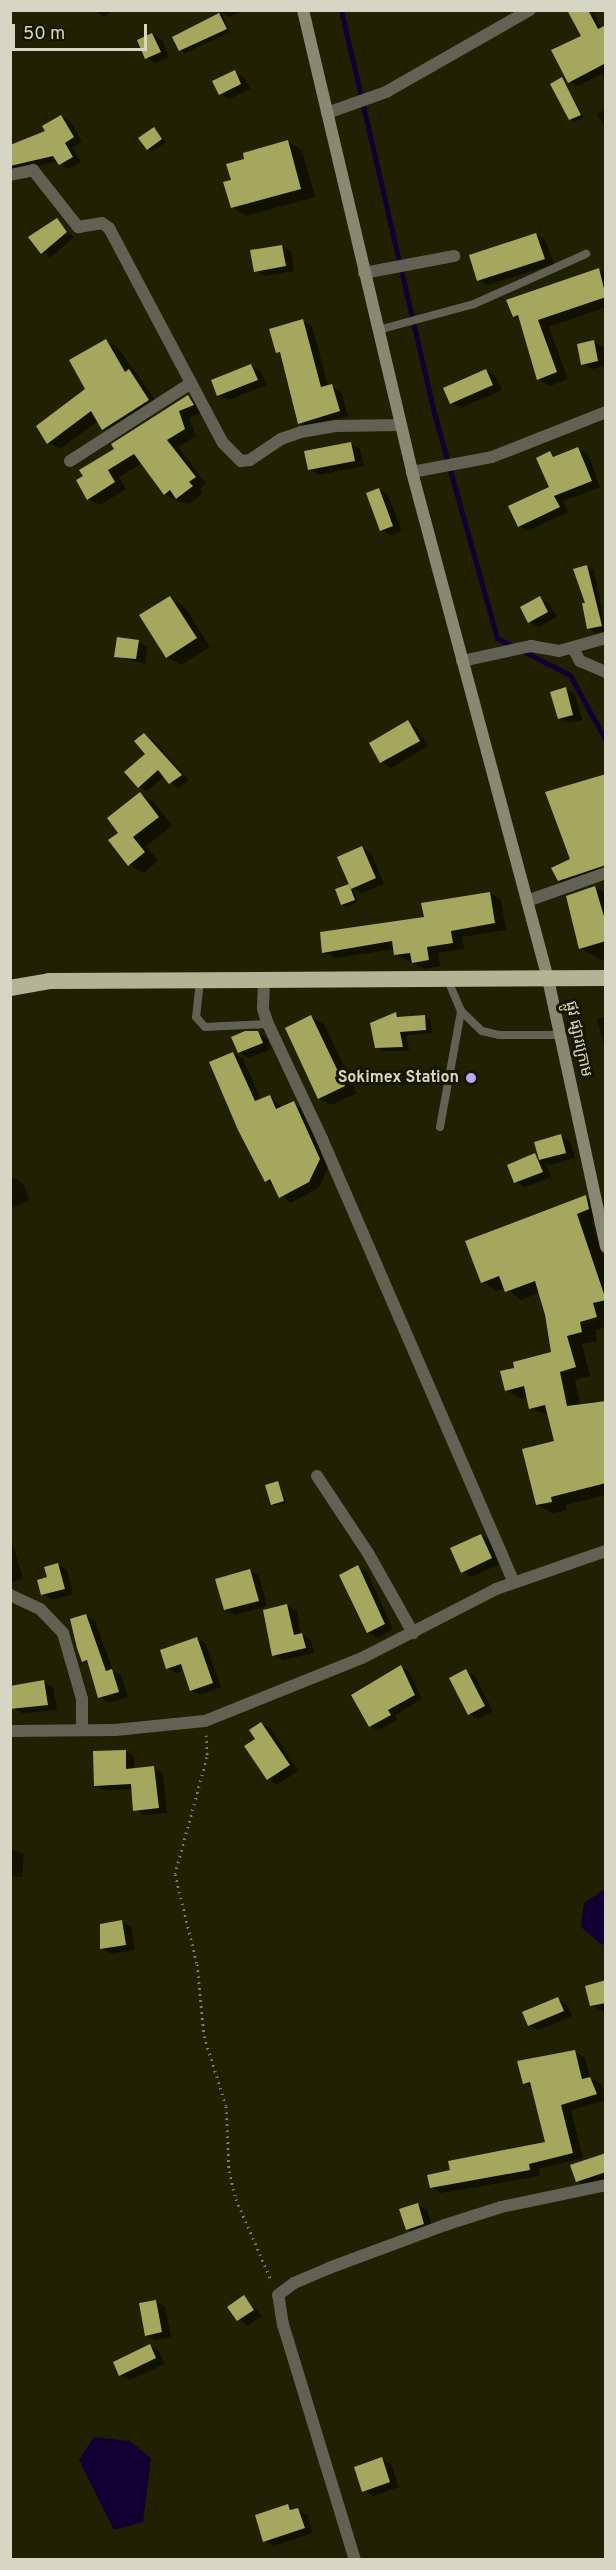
<!DOCTYPE html>
<html>
<head>
<meta charset="utf-8">
<style>
  body { margin:0 }
  #map { position:relative; width:616px; height:2570px; overflow:hidden; background:#202002; font-family:Overpass,"Noto Sans Khmer",sans-serif }
  div>[style] { position:absolute }
  .water>* { inset:0; background:#120033 }
  .shadow>* { inset:0; background:#0007 }
  .stream>* { height:5px; margin:-2.5px; padding:0 2.5px; transform-origin:2.5px; border-radius:2.5px; background:#120033 }
  .building>* { inset:0; background:#a6a75f }
  .path>* { height:3px; margin-top:-1.5px; transform-origin:0; background:repeating-linear-gradient(90deg,#7b7c64 0 1.5px,transparent 0 6px) }
  .service>* { height:8px; margin:-4px; padding:0 4px; transform-origin:4px; border-radius:4px; background:#626254 }
  .minor>* { height:12px; margin:-6px; padding:0 6px; transform-origin:6px; border-radius:6px; background:#626254 }
  .secondary>* { height:12px; margin:-6px; padding:0 6px; transform-origin:6px; border-radius:6px; background:#888972 }
  .trunk>* { height:16px; margin:-8px; padding:0 8px; transform-origin:8px; border-radius:8px; background:#b2b494 }
  .dots>* { width:16px; height:16px; translate:-50% -50%; box-sizing:border-box; border:3px solid #171700; border-radius:50% }
  span { translate:-50% -50%; white-space:nowrap; text-align:center; line-height:1.15; -webkit-text-stroke:6px #171700; paint-order:stroke }
  .street-label { font-size:16px; color:#d5d6c4 }
  .poi-label { font-size:16px; color:#d5d6c4; font-weight:700 }
  .right { translate:-100% -50%; text-align:right }
  .frame { position:absolute; inset:0; border:12px solid #d5d6c4; pointer-events:none }
  .scale { position:absolute; left:12px; top:24px; width:135px; height:27px; box-sizing:border-box; border:3px solid #d5d6c4; border-top:0; padding-left:8px; font-size:18px; line-height:21px; white-space:nowrap; color:#d5d6c4; -webkit-text-stroke:4px #171700; paint-order:stroke }
</style>
</head>
<body>
<div id="map">
  <div class="water">
    <div style="clip-path:polygon(605px 1889px,605px 1943px,602px 1945px,581px 1927px,584px 1903px)"></div>
    <div style="clip-path:polygon(94px 2437px,130px 2441px,151px 2458px,143px 2522px,114px 2530px,79px 2460px)"></div>
  </div>
  <div class="shadow">
    <div style="clip-path:polygon(94px 10px,113px 10px,104px 17px)"></div>
    <div style="clip-path:polygon(219px 10px,245px 10px,229px 17px,221px 12px,230px 32px,185px 53px,180px 50px,174px 38px,221px 14px)"></div>
    <div style="clip-path:polygon(573px 10px,592px 10px,602px 29px,606px 27px,605px 80px,602px 74px,578px 86px,569px 81px,583px 36px)"></div>
    <div style="clip-path:polygon(152px 34px,162px 40px,169px 57px,156px 63px,147px 58px)"></div>
    <div style="clip-path:polygon(235px 72px,244px 77px,250px 89px,229px 99px,220px 94px)"></div>
    <div style="clip-path:polygon(562px 79px,584px 117px,575px 122px,570px 119px)"></div>
    <div style="clip-path:polygon(606px 109px,606px 128px,597px 114px)"></div>
    <div style="clip-path:polygon(61px 116px,70px 121px,82px 142px,72px 147px,81px 162px,68px 169px,58px 161px,17px 171px,10px 181px,10px 147px,47px 132px)"></div>
    <div style="clip-path:polygon(154px 129px,166px 142px,152px 151px,148px 149px)"></div>
    <div style="clip-path:polygon(288px 142px,302px 150px,315px 197px,246px 216px,232px 207px,233px 182px,246px 160px)"></div>
    <div style="clip-path:polygon(57px 220px,74px 237px,50px 258px,30px 237px)"></div>
    <div style="clip-path:polygon(536px 235px,545px 240px,554px 264px,488px 285px,478px 280px)"></div>
    <div style="clip-path:polygon(282px 246px,291px 252px,294px 271px,265px 276px,255px 271px)"></div>
    <div style="clip-path:polygon(599px 269px,606px 273px,606px 307px,549px 327px,568px 379px,550px 386px,538px 379px,521px 320px,514px 316px)"></div>
    <div style="clip-path:polygon(303px 321px,312px 326px,328px 386px,341px 391px,348px 416px,308px 429px,299px 423px,282px 354px,278px 352px)"></div>
    <div style="clip-path:polygon(106px 341px,118px 348px,160px 407px,115px 436px,98px 421px,60px 449px,49px 443px,87px 390px)"></div>
    <div style="clip-path:polygon(594px 342px,603px 347px,606px 366px,592px 369px,583px 364px)"></div>
    <div style="clip-path:polygon(251px 366px,261px 371px,266px 385px,228px 400px,218px 395px)"></div>
    <div style="clip-path:polygon(486px 370px,495px 376px,502px 390px,461px 408px,452px 403px)"></div>
    <div style="clip-path:polygon(188px 396px,200px 403px,204px 412px,189px 418px,196px 436px,178px 447px,206px 484px,200px 489px,203px 493px,189px 504px,177px 501px,165px 494px,142px 463px,119px 477px,126px 489px,100px 505px,88px 499px,116px 449px)"></div>
    <div style="clip-path:polygon(351px 444px,360px 449px,364px 466px,319px 475px,309px 469px)"></div>
    <div style="clip-path:polygon(578px 449px,588px 454px,600px 487px,563px 501px,568px 512px,528px 531px,519px 526px,551px 488px,550px 453px,557px 457px)"></div>
    <div style="clip-path:polygon(379px 489px,388px 495px,402px 531px,391px 536px,381px 530px)"></div>
    <div style="clip-path:polygon(587px 566px,594px 571px,606px 631px,596px 633px,588px 628px)"></div>
    <div style="clip-path:polygon(170px 597px,184px 606px,210px 647px,181px 665px,167px 657px)"></div>
    <div style="clip-path:polygon(540px 598px,549px 604px,557px 617px,539px 627px,529px 622px)"></div>
    <div style="clip-path:polygon(138px 641px,147px 647px,145px 664px,116px 656px)"></div>
    <div style="clip-path:polygon(566px 689px,575px 694px,582px 720px,568px 723px,559px 718px)"></div>
    <div style="clip-path:polygon(408px 722px,417px 728px,428px 746px,391px 768px,381px 762px)"></div>
    <div style="clip-path:polygon(144px 735px,152px 739px,189px 780px,178px 788px,165px 776px,147px 791px,139px 786px,147px 754px)"></div>
    <div style="clip-path:polygon(606px 775px,606px 872px,566px 885px,559px 880px,572px 860px)"></div>
    <div style="clip-path:polygon(140px 794px,154px 802px,172px 826px,146px 846px,158px 861px,143px 873px,129px 865px,120px 833px)"></div>
    <div style="clip-path:polygon(361px 848px,371px 853px,384px 884px,362px 893px,353px 888px,358px 902px,346px 907px,342px 904px)"></div>
    <div style="clip-path:polygon(595px 887px,606px 894px,606px 962px,580px 948px)"></div>
    <div style="clip-path:polygon(490px 893px,501px 900px,506px 930px,462px 937px,464px 949px,438px 953px,440px 966px,425px 969px,396px 955px,395px 949px,335px 958px,324px 952px)"></div>
    <div style="clip-path:polygon(396px 1014px,403px 1018px,425px 1017px,431px 1020px,432px 1033px,406px 1035px,409px 1051px,382px 1051px,376px 1047px)"></div>
    <div style="clip-path:polygon(311px 1017px,324px 1024px,357px 1093px,331px 1105px,319px 1098px)"></div>
    <div style="clip-path:polygon(606px 1017px,606px 1053px,597px 1019px)"></div>
    <div style="clip-path:polygon(257px 1032px,267px 1038px,271px 1049px,248px 1058px,239px 1052px)"></div>
    <div style="clip-path:polygon(233px 1053px,243px 1059px,261px 1100px,270px 1096px,282px 1108px,293px 1103px,304px 1109px,329px 1165px,319px 1188px,290px 1203px,267px 1180px)"></div>
    <div style="clip-path:polygon(561px 1136px,570px 1141px,575px 1158px,550px 1165px,545px 1162px,551px 1177px,525px 1187px,516px 1182px,535px 1155px,540px 1158px)"></div>
    <div style="clip-path:polygon(12px 1177px,22px 1182px,30px 1200px,10px 1209px)"></div>
    <div style="clip-path:polygon(586px 1197px,602px 1206px,604px 1218px,592px 1222px,606px 1263px,606px 1327px,595px 1330px,597px 1341px,582px 1344px,590px 1376px,575px 1380px,580px 1404px,594px 1401px,606px 1405px,606px 1495px,565px 1505px,567px 1510px,553px 1513px,537px 1505px,556px 1442px,549px 1416px,530px 1408px,528px 1398px,522px 1399px,506px 1390px,516px 1369px,553px 1354px,539px 1293px,521px 1300px,505px 1288px,497px 1291px,482px 1282px)"></div>
    <div style="clip-path:polygon(278px 1483px,287px 1503px,276px 1506px,272px 1504px)"></div>
    <div style="clip-path:polygon(10px 1535px,23px 1579px,10px 1582px)"></div>
    <div style="clip-path:polygon(481px 1535px,491px 1541px,501px 1563px,472px 1577px,462px 1571px)"></div>
    <div style="clip-path:polygon(58px 1565px,67px 1570px,73px 1594px,52px 1600px,43px 1594px)"></div>
    <div style="clip-path:polygon(358px 1567px,367px 1572px,393px 1629px,378px 1638px,368px 1632px,354px 1608px,358px 1606px)"></div>
    <div style="clip-path:polygon(250px 1571px,259px 1576px,267px 1606px,235px 1615px,225px 1609px)"></div>
    <div style="clip-path:polygon(287px 1606px,297px 1611px,301px 1634px,311px 1640px,314px 1653px,283px 1660px,274px 1655px)"></div>
    <div style="clip-path:polygon(86px 1616px,95px 1621px,113px 1671px,121px 1676px,128px 1697px,109px 1703px,99px 1697px,90px 1665px,83px 1661px)"></div>
    <div style="clip-path:polygon(197px 1638px,205px 1643px,221px 1687px,200px 1695px,191px 1690px,184px 1670px,176px 1673px,168px 1668px)"></div>
    <div style="clip-path:polygon(401px 1667px,409px 1671px,422px 1699px,395px 1715px,397px 1719px,378px 1731px,370px 1726px)"></div>
    <div style="clip-path:polygon(466px 1671px,475px 1676px,493px 1711px,478px 1719px,469px 1714px)"></div>
    <div style="clip-path:polygon(44px 1682px,53px 1687px,57px 1710px,22px 1713px,13px 1708px)"></div>
    <div style="clip-path:polygon(261px 1723px,271px 1729px,298px 1771px,277px 1785px,268px 1779px)"></div>
    <div style="clip-path:polygon(125px 1751px,134px 1756px,134px 1770px,154px 1768px,163px 1773px,167px 1813px,143px 1815px,135px 1810px,133px 1789px,104px 1790px,96px 1785px)"></div>
    <div style="clip-path:polygon(10px 1849px,24px 1854px,22px 1877px,10px 1876px)"></div>
    <div style="clip-path:polygon(122px 1922px,131px 1927px,135px 1950px,111px 1954px,102px 1949px)"></div>
    <div style="clip-path:polygon(606px 1982px,606px 2011px,604px 2012px,592px 2005px)"></div>
    <div style="clip-path:polygon(558px 1999px,567px 2005px,572px 2016px,538px 2030px,529px 2025px)"></div>
    <div style="clip-path:polygon(575px 2052px,585px 2058px,590px 2078px,601px 2084px,606px 2096px,606px 2100px,571px 2110px,583px 2158px,539px 2169px,540px 2176px,441px 2193px,431px 2187px,451px 2171px,546px 2143px,533px 2088px,524px 2083px)"></div>
    <div style="clip-path:polygon(606px 2155px,606px 2180px,586px 2186px,577px 2181px)"></div>
    <div style="clip-path:polygon(418px 2205px,427px 2210px,433px 2229px,416px 2234px,407px 2229px)"></div>
    <div style="clip-path:polygon(244px 2297px,262px 2316px,247px 2326px,229px 2307px)"></div>
    <div style="clip-path:polygon(156px 2301px,165px 2307px,171px 2337px,155px 2340px,146px 2335px)"></div>
    <div style="clip-path:polygon(150px 2346px,159px 2351px,165px 2364px,130px 2380px,120px 2375px)"></div>
    <div style="clip-path:polygon(381px 2459px,391px 2464px,399px 2487px,373px 2496px,364px 2490px)"></div>
    <div style="clip-path:polygon(288px 2506px,307px 2515px,313px 2533px,274px 2546px,264px 2541px)"></div>
  </div>
  <div class="stream">
    <div style="left:341px;top:10px;width:417px;rotate:77deg"></div>
    <div style="left:435px;top:416px;width:230px;rotate:74.4deg"></div>
    <div style="left:497px;top:638px;width:82px;rotate:26.9deg"></div>
    <div style="left:570px;top:675px;width:75px;rotate:61.4deg"></div>
  </div>
  <div class="building">
    <div style="clip-path:polygon(567px 10px,588px 10px,598px 29px,606px 25px,606px 63px,568px 83px,551px 50px,581px 36px)"></div>
    <div style="clip-path:polygon(219px 13px,227px 29px,179px 51px,172px 37px)"></div>
    <div style="clip-path:polygon(152px 33px,161px 52px,145px 59px,137px 40px)"></div>
    <div style="clip-path:polygon(235px 70px,241px 84px,219px 95px,212px 81px)"></div>
    <div style="clip-path:polygon(562px 77px,581px 115px,569px 120px,550px 84px)"></div>
    <div style="clip-path:polygon(61px 115px,74px 137px,65px 143px,73px 157px,59px 165px,53px 156px,10px 166px,10px 145px,45px 131px,42px 126px)"></div>
    <div style="clip-path:polygon(154px 127px,162px 139px,147px 150px,138px 138px)"></div>
    <div style="clip-path:polygon(288px 140px,301px 189px,231px 208px,223px 182px,231px 180px,226px 164px,244px 159px,243px 153px)"></div>
    <div style="clip-path:polygon(57px 218px,67px 232px,41px 254px,28px 237px)"></div>
    <div style="clip-path:polygon(536px 233px,545px 259px,477px 281px,469px 255px)"></div>
    <div style="clip-path:polygon(282px 245px,286px 266px,254px 272px,250px 250px)"></div>
    <div style="clip-path:polygon(599px 268px,606px 297px,538px 320px,557px 372px,537px 380px,518px 315px,513px 317px,506px 300px)"></div>
    <div style="clip-path:polygon(303px 319px,321px 387px,332px 384px,340px 411px,298px 424px,280px 352px,276px 353px,269px 329px)"></div>
    <div style="clip-path:polygon(106px 339px,125px 372px,129px 369px,149px 400px,102px 430px,91px 411px,47px 444px,36px 426px,85px 389px,69px 360px)"></div>
    <div style="clip-path:polygon(594px 340px,598px 361px,581px 365px,577px 344px)"></div>
    <div style="clip-path:polygon(251px 364px,258px 380px,217px 396px,211px 380px)"></div>
    <div style="clip-path:polygon(486px 369px,493px 385px,450px 404px,443px 388px)"></div>
    <div style="clip-path:polygon(188px 395px,194px 405px,179px 411px,185px 429px,167px 440px,196px 477px,189px 482px,193px 486px,176px 499px,170px 490px,164px 495px,134px 454px,108px 470px,115px 482px,87px 500px,76px 480px,83px 476px,79px 470px,114px 449px,111px 444px)"></div>
    <div style="clip-path:polygon(351px 442px,355px 461px,308px 470px,304px 451px)"></div>
    <div style="clip-path:polygon(578px 447px,592px 481px,554px 496px,560px 507px,518px 527px,508px 506px,549px 487px,536px 458px,550px 451px,553px 457px)"></div>
    <div style="clip-path:polygon(379px 488px,393px 526px,380px 531px,366px 493px)"></div>
    <div style="clip-path:polygon(587px 565px,602px 626px,587px 629px,582px 603px,585px 603px,573px 569px)"></div>
    <div style="clip-path:polygon(170px 596px,197px 638px,166px 658px,139px 615px)"></div>
    <div style="clip-path:polygon(540px 596px,548px 612px,528px 623px,520px 607px)"></div>
    <div style="clip-path:polygon(117px 637px,139px 640px,136px 659px,114px 657px)"></div>
    <div style="clip-path:polygon(566px 687px,573px 715px,558px 719px,550px 692px)"></div>
    <div style="clip-path:polygon(408px 720px,420px 741px,380px 763px,369px 743px)"></div>
    <div style="clip-path:polygon(144px 733px,182px 775px,169px 784px,158px 770px,138px 788px,124px 772px,145px 754px,134px 741px)"></div>
    <div style="clip-path:polygon(606px 774px,606px 865px,558px 881px,551px 868px,570px 859px,545px 792px)"></div>
    <div style="clip-path:polygon(140px 792px,159px 817px,133px 837px,145px 852px,128px 866px,108px 840px,118px 833px,107px 818px)"></div>
    <div style="clip-path:polygon(362px 846px,376px 878px,351px 889px,337px 857px)"></div>
    <div style="clip-path:polygon(349px 884px,355px 900px,341px 905px,335px 889px)"></div>
    <div style="clip-path:polygon(595px 886px,606px 923px,606px 941px,579px 949px,566px 896px)"></div>
    <div style="clip-path:polygon(490px 892px,495px 923px,451px 931px,453px 943px,427px 947px,429px 960px,412px 963px,410px 953px,394px 955px,392px 941px,322px 953px,320px 932px,424px 917px,421px 903px)"></div>
    <div style="clip-path:polygon(396px 1012px,397px 1017px,425px 1015px,426px 1030px,400px 1032px,403px 1047px,375px 1048px,370px 1023px)"></div>
    <div style="clip-path:polygon(311px 1015px,345px 1086px,318px 1099px,285px 1028px)"></div>
    <div style="clip-path:polygon(245px 1031px,258px 1031px,263px 1043px,238px 1053px,231px 1037px)"></div>
    <div style="clip-path:polygon(233px 1052px,255px 1101px,270px 1095px,276px 1109px,294px 1101px,320px 1159px,309px 1182px,279px 1198px,270px 1179px,265px 1182px,238px 1130px,209px 1062px)"></div>
    <div style="clip-path:polygon(561px 1134px,566px 1153px,539px 1160px,534px 1142px)"></div>
    <div style="clip-path:polygon(535px 1153px,543px 1172px,514px 1183px,507px 1165px)"></div>
    <div style="clip-path:polygon(586px 1195px,589px 1209px,577px 1214px,606px 1300px,593px 1303px,597px 1317px,580px 1322px,582px 1332px,567px 1336px,576px 1367px,560px 1372px,567px 1406px,606px 1401px,606px 1483px,551px 1497px,552px 1502px,536px 1505px,522px 1449px,554px 1441px,545px 1405px,529px 1409px,524px 1386px,505px 1391px,500px 1371px,514px 1368px,513px 1362px,551px 1352px,545px 1315px,535px 1281px,505px 1292px,499px 1276px,481px 1283px,465px 1241px)"></div>
    <div style="clip-path:polygon(278px 1481px,284px 1501px,271px 1505px,265px 1485px)"></div>
    <div style="clip-path:polygon(481px 1534px,492px 1558px,461px 1573px,450px 1548px)"></div>
    <div style="clip-path:polygon(58px 1563px,65px 1589px,41px 1595px,37px 1580px,47px 1577px,44px 1567px)"></div>
    <div style="clip-path:polygon(358px 1565px,385px 1624px,367px 1633px,339px 1575px)"></div>
    <div style="clip-path:polygon(250px 1569px,259px 1601px,224px 1610px,215px 1579px)"></div>
    <div style="clip-path:polygon(287px 1604px,294px 1635px,302px 1633px,306px 1648px,272px 1656px,263px 1610px)"></div>
    <div style="clip-path:polygon(86px 1614px,106px 1671px,112px 1669px,119px 1692px,98px 1698px,87px 1660px,82px 1662px,77px 1648px,70px 1619px)"></div>
    <div style="clip-path:polygon(197px 1637px,213px 1683px,190px 1691px,181px 1664px,166px 1669px,160px 1650px)"></div>
    <div style="clip-path:polygon(401px 1665px,415px 1695px,388px 1710px,391px 1715px,369px 1727px,351px 1695px)"></div>
    <div style="clip-path:polygon(466px 1669px,485px 1706px,468px 1715px,449px 1678px)"></div>
    <div style="clip-path:polygon(44px 1680px,48px 1705px,10px 1709px,10px 1686px)"></div>
    <div style="clip-path:polygon(261px 1722px,290px 1765px,267px 1780px,244px 1746px,255px 1739px,249px 1730px)"></div>
    <div style="clip-path:polygon(126px 1750px,126px 1769px,154px 1766px,159px 1808px,133px 1811px,131px 1784px,94px 1786px,93px 1751px)"></div>
    <div style="clip-path:polygon(122px 1920px,126px 1945px,100px 1949px,100px 1924px)"></div>
    <div style="clip-path:polygon(606px 1980px,606px 2003px,590px 2006px,585px 1986px)"></div>
    <div style="clip-path:polygon(558px 1997px,564px 2011px,528px 2026px,522px 2012px)"></div>
    <div style="clip-path:polygon(575px 2050px,582px 2079px,590px 2077px,597px 2094px,561px 2105px,573px 2153px,529px 2164px,530px 2170px,430px 2188px,427px 2175px,450px 2170px,448px 2161px,545px 2142px,530px 2082px,523px 2084px,517px 2061px)"></div>
    <div style="clip-path:polygon(606px 2153px,606px 2172px,576px 2182px,570px 2165px)"></div>
    <div style="clip-path:polygon(418px 2203px,424px 2224px,406px 2230px,399px 2209px)"></div>
    <div style="clip-path:polygon(244px 2295px,254px 2310px,237px 2321px,227px 2307px)"></div>
    <div style="clip-path:polygon(156px 2300px,162px 2332px,145px 2336px,139px 2303px)"></div>
    <div style="clip-path:polygon(150px 2344px,156px 2358px,119px 2376px,113px 2362px)"></div>
    <div style="clip-path:polygon(382px 2457px,390px 2482px,362px 2492px,354px 2467px)"></div>
    <div style="clip-path:polygon(288px 2504px,290px 2510px,298px 2508px,305px 2528px,263px 2542px,255px 2515px)"></div>
  </div>
  <div class="path">
    <div style="left:206px;top:1735px;width:22px;rotate:87deg"></div>
    <div style="left:207px;top:1757px;width:121px;rotate:105.3deg"></div>
    <div style="left:175px;top:1874px;width:93px;rotate:76.3deg"></div>
    <div style="left:197px;top:1964px;width:72px;rotate:84.4deg"></div>
    <div style="left:204px;top:2036px;width:73px;rotate:72.6deg"></div>
    <div style="left:226px;top:2106px;width:65px;rotate:87.4deg"></div>
    <div style="left:229px;top:2171px;width:29px;rotate:76deg"></div>
    <div style="left:236px;top:2199px;width:90px;rotate:66.6deg"></div>
  </div>
  <div class="service">
    <div style="left:378px;top:330px;width:99px;rotate:-15.2deg"></div>
    <div style="left:474px;top:304px;width:123px;rotate:-24.1deg"></div>
    <div style="left:447px;top:978px;width:36px;rotate:67deg"></div>
    <div style="left:461px;top:1011px;width:29px;rotate:44deg"></div>
    <div style="left:482px;top:1031px;width:17px;rotate:13deg"></div>
    <div style="left:499px;top:1035px;width:61px"></div>
    <div style="left:200px;top:980px;width:37px;rotate:96deg"></div>
    <div style="left:196px;top:1017px;width:13px;rotate:48deg"></div>
    <div style="left:205px;top:1027px;width:63px;rotate:-2.7deg"></div>
    <div style="left:440px;top:1127px;width:118px;rotate:-79.7deg"></div>
  </div>
  <div class="minor">
    <div style="left:327px;top:113px;width:63px;rotate:-19.6deg"></div>
    <div style="left:386px;top:92px;width:166px;rotate:-29.7deg"></div>
    <div style="left:10px;top:175px;width:24px;rotate:-12deg"></div>
    <div style="left:33px;top:170px;width:73px;rotate:51.7deg"></div>
    <div style="left:78px;top:227px;width:24px;rotate:-9deg"></div>
    <div style="left:102px;top:223px;width:9px;rotate:36deg"></div>
    <div style="left:109px;top:228px;width:243px;rotate:62.1deg"></div>
    <div style="left:223px;top:443px;width:25px;rotate:45deg"></div>
    <div style="left:241px;top:461px;width:9px;rotate:-6deg"></div>
    <div style="left:250px;top:460px;width:37px;rotate:-34deg"></div>
    <div style="left:281px;top:439px;width:21px;rotate:-19deg"></div>
    <div style="left:301px;top:432px;width:36px;rotate:-10deg"></div>
    <div style="left:336px;top:426px;width:64px;rotate:-0.9deg"></div>
    <div style="left:364px;top:273px;width:92px;rotate:-10.7deg"></div>
    <div style="left:70px;top:461px;width:144px;rotate:-32.8deg"></div>
    <div style="left:412px;top:472px;width:81px;rotate:-10.6deg"></div>
    <div style="left:492px;top:457px;width:123px;rotate:-21.5deg"></div>
    <div style="left:573px;top:648px;width:15px;rotate:62deg"></div>
    <div style="left:580px;top:661px;width:28px;rotate:23deg"></div>
    <div style="left:462px;top:661px;width:71px;rotate:-12.3deg"></div>
    <div style="left:531px;top:646px;width:28px;rotate:10deg"></div>
    <div style="left:559px;top:651px;width:49px;rotate:-15.5deg"></div>
    <div style="left:527px;top:901px;width:84px;rotate:-19.5deg"></div>
    <div style="left:264px;top:980px;width:29px;rotate:92deg"></div>
    <div style="left:263px;top:1009px;width:16px;rotate:72deg"></div>
    <div style="left:268px;top:1024px;width:127px;rotate:64.8deg"></div>
    <div style="left:322px;top:1139px;width:483px;rotate:66.6deg"></div>
    <div style="left:317px;top:1476px;width:92px;rotate:56.5deg"></div>
    <div style="left:368px;top:1553px;width:92px;rotate:60.6deg"></div>
    <div style="left:10px;top:1595px;width:33px;rotate:25deg"></div>
    <div style="left:40px;top:1609px;width:33px;rotate:46deg"></div>
    <div style="left:63px;top:1633px;width:69px;rotate:73.9deg"></div>
    <div style="left:82px;top:1699px;width:30px;rotate:90deg"></div>
    <div style="left:10px;top:1731px;width:105px;rotate:-0.5deg"></div>
    <div style="left:115px;top:1730px;width:90px;rotate:-5.7deg"></div>
    <div style="left:205px;top:1721px;width:169px;rotate:-21.9deg"></div>
    <div style="left:362px;top:1658px;width:151px;rotate:-27.2deg"></div>
    <div style="left:496px;top:1589px;width:116px;rotate:-19.1deg"></div>
    <div style="left:355px;top:2560px;width:246px;rotate:-107deg"></div>
    <div style="left:283px;top:2325px;width:30px;rotate:-99deg"></div>
    <div style="left:278px;top:2295px;width:20px;rotate:-37deg"></div>
    <div style="left:294px;top:2283px;width:38px;rotate:-23deg"></div>
    <div style="left:329px;top:2268px;width:124px;rotate:-20.3deg"></div>
    <div style="left:445px;top:2225px;width:59px;rotate:-17.8deg"></div>
    <div style="left:501px;top:2207px;width:107px;rotate:-11.8deg"></div>
  </div>
  <div class="secondary">
    <div style="left:303px;top:10px;width:475px;rotate:76.7deg"></div>
    <div style="left:412px;top:472px;width:525px;rotate:74.98deg"></div>
    <div style="left:548px;top:979px;width:274px;rotate:77.8deg"></div>
  </div>
  <div class="trunk">
    <div style="left:10px;top:988px;width:40px;rotate:-10deg"></div>
    <div style="left:49px;top:981px;width:557px;rotate:-0.31deg"></div>
  </div>
  <div class="dots">
    <div style="left:471px;top:1078px;background:#b8abf7"></div>
  </div>
  <div class="street-label">
    <span style="left:578px;top:1039px;rotate:78deg">ផ្លូវ ផ្សារក្រោម</span>
  </div>
  <div class="poi-label">
    <span class="right" style="left:459px;top:1078px">Sokimex Station</span>
  </div>
  <div class="frame"></div>
  <div class="scale">50 m</div>
</div>
</body>
</html>
